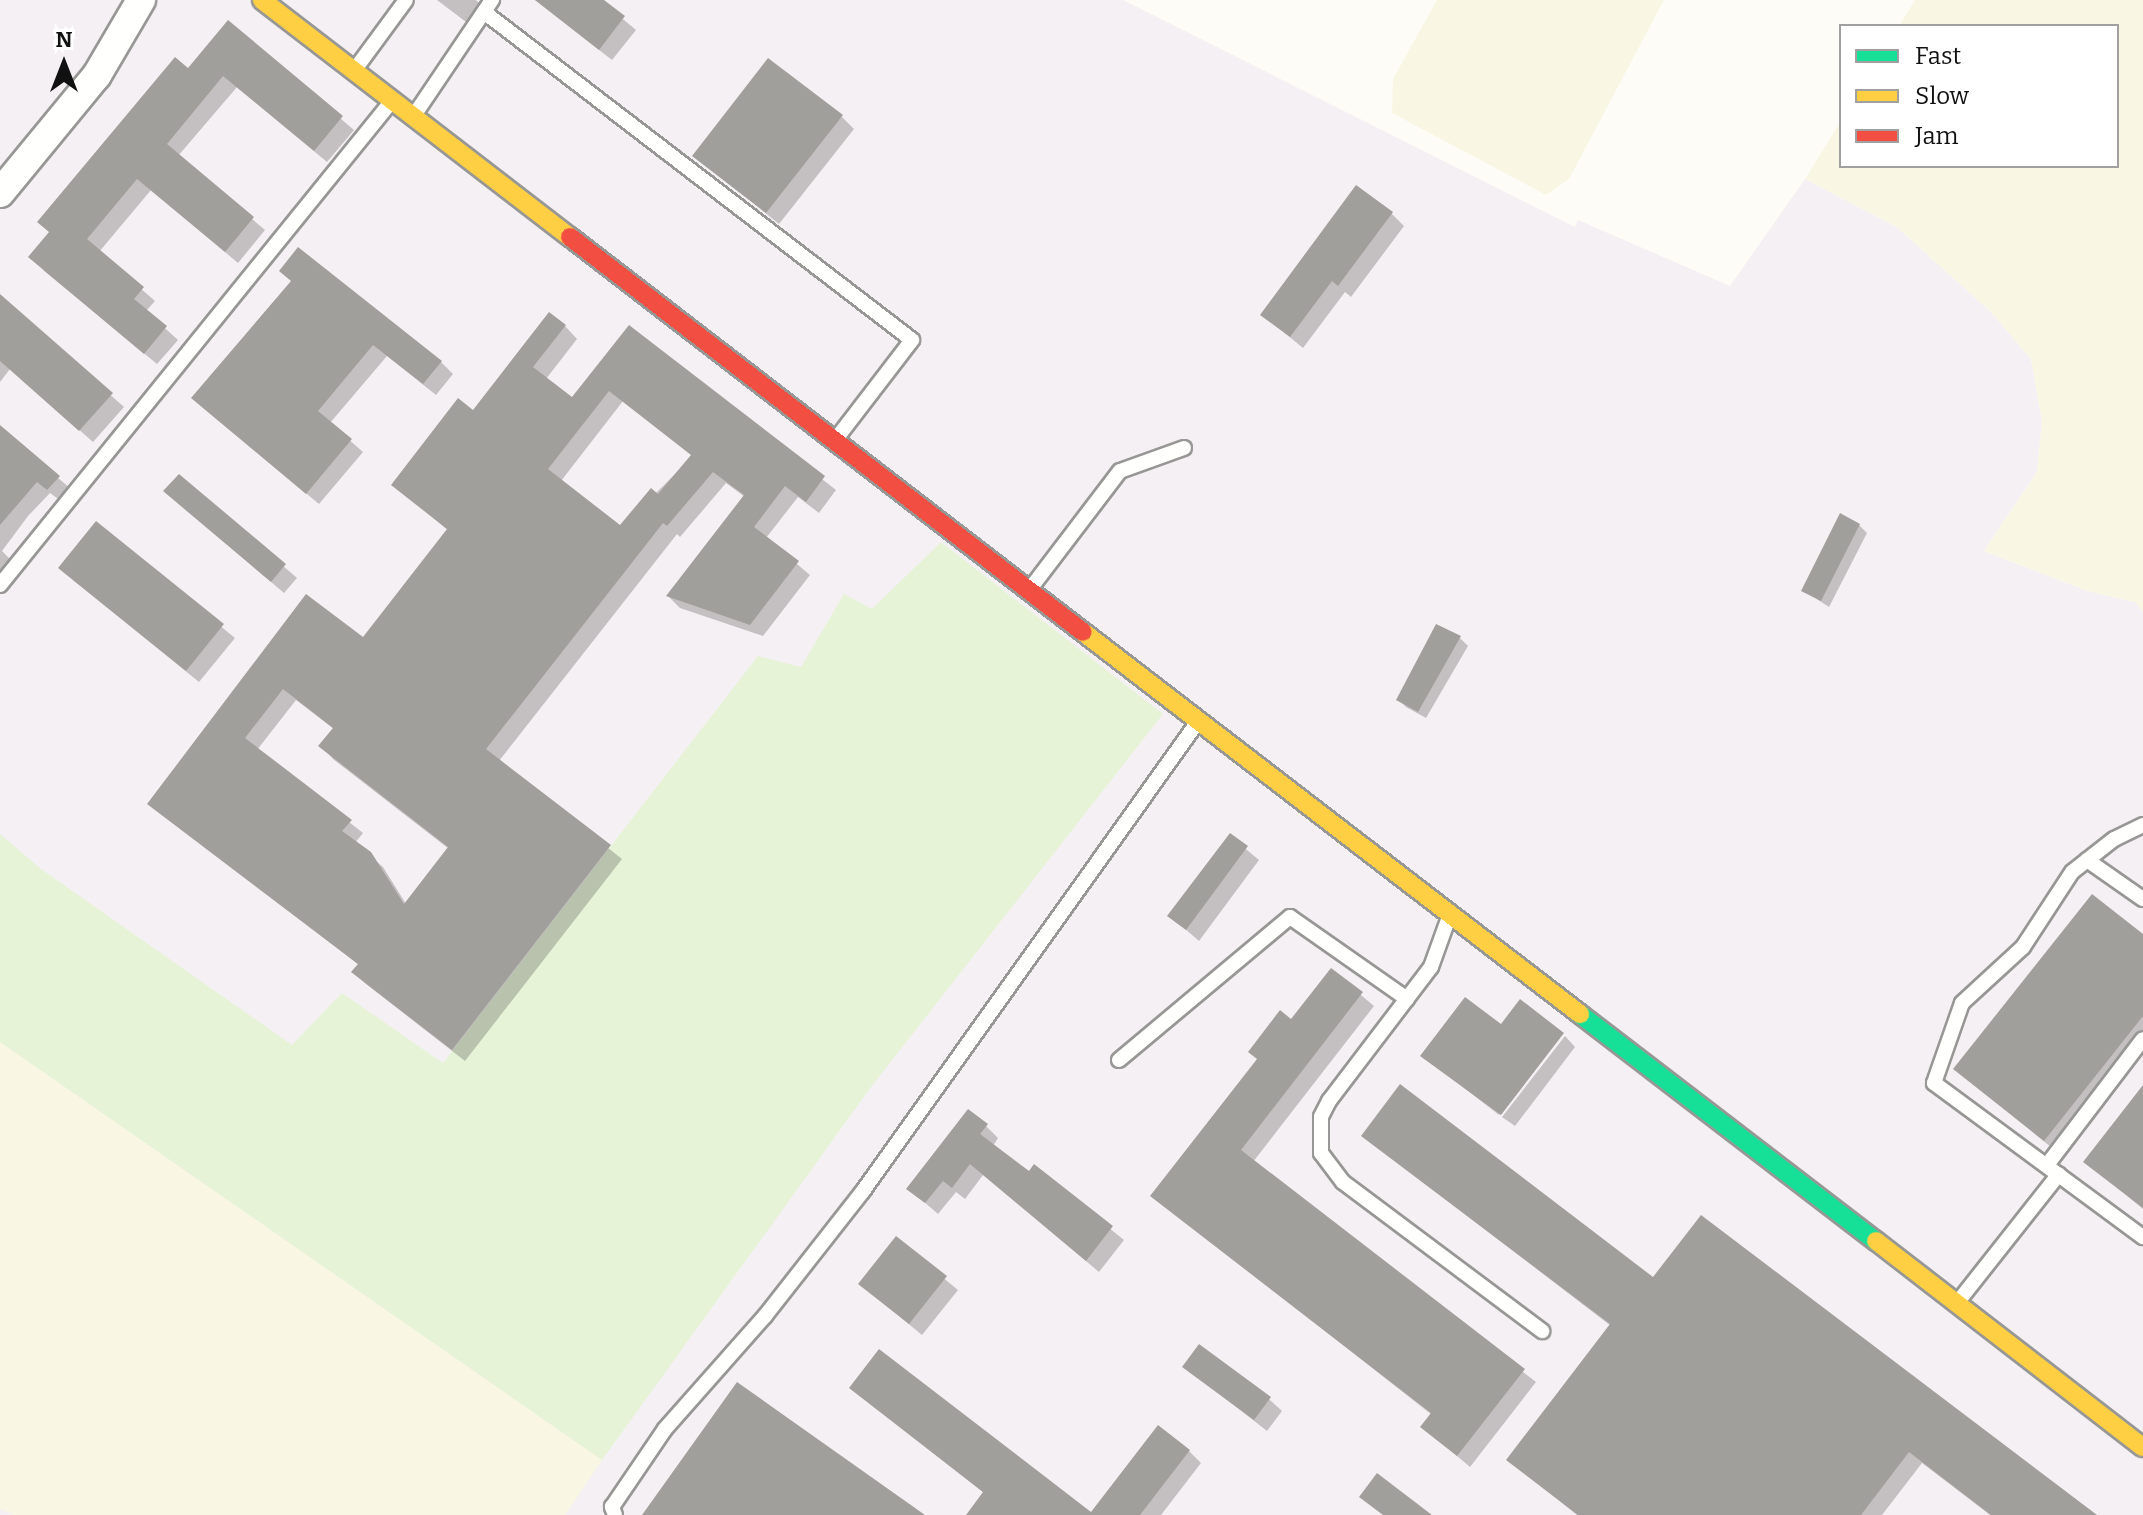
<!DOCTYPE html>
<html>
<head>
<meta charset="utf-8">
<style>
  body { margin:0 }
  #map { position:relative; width:2143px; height:1515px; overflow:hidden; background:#fdfcf7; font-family:Bitter,serif }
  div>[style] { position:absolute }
  .industrial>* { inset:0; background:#f5f0f3 }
  .farmland>* { inset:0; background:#f9f7e4 }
  .green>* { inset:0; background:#e7f3d7 }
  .shadow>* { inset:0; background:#0003 }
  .building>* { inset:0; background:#a19f9c }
  .roads { filter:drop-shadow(2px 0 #979795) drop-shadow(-2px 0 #979795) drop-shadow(0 2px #979795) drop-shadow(0 -2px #979795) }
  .lane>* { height:14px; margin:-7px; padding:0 7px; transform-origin:7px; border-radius:7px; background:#fffffe }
  .street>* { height:28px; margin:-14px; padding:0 14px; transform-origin:14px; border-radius:14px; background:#fffffe }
  .fast>* { height:18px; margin:-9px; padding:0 9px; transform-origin:9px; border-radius:9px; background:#16e098 }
  .slow>* { height:18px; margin:-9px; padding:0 9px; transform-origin:9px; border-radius:9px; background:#ffcf43 }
  .jam>* { height:18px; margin:-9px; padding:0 9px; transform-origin:9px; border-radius:9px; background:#f24e42 }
  span { translate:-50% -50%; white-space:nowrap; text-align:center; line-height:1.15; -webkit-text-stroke:8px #fff; paint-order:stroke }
  .legend { position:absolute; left:1839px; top:24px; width:280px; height:144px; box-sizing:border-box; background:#fff; border:2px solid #a0a0a0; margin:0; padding:10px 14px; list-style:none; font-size:24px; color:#111 }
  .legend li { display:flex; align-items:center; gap:16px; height:40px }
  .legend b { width:40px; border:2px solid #a0a0a0 }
  .north { position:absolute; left:24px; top:24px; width:80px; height:80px; -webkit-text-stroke:6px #fff; paint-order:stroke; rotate:0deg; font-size:22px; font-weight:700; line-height:32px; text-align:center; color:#111 }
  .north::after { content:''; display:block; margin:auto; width:28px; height:36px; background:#111; clip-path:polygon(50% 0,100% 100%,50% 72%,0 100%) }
</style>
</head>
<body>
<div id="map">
  <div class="industrial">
    <div style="clip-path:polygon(0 0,1123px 0,1575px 227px,1578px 220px,1730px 286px,1805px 179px,1897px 227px,1991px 312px,2031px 359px,2042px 421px,2037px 472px,1984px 551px,2088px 591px,2135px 602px,2143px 612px,2143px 1515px,0 1515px)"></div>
  </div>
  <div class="farmland">
    <div style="clip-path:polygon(1437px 0,1664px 0,1569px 179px,1546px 195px,1392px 113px,1393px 79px)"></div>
    <div style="clip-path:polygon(1915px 0,2143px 0,2143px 612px,2135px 602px,2088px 591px,1984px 551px,2037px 472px,2042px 421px,2031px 359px,1991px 312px,1897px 227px,1805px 179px,1841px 121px,1841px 166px,2117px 166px,2117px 26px,1899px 26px)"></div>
    <div style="clip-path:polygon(0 1042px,602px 1460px,565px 1515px,15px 1515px,0 1509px)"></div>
  </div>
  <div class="green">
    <div style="clip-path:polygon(941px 542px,1163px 714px,871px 1087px,602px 1460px,0 1042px,0 834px,41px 869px,292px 1045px,342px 993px,443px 1063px,758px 656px,801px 667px,844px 594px,872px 609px)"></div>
  </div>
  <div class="shadow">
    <div style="clip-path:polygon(437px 0,476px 0,482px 6px,470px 25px)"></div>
    <div style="clip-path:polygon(535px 0,600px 0,636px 30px,612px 60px)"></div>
    <div style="clip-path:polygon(228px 23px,354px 130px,327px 162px,237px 87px,178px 156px,265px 230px,238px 263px,151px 190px,99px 252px,155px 301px,146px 311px,178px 340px,157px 364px,43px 270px)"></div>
    <div style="clip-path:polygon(842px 117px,854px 129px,779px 224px,694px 155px)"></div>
    <div style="clip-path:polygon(1391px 213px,1404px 226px,1351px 297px,1345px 292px,1303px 348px,1263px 315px)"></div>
    <div style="clip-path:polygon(293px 283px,441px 362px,453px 374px,436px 395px,387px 356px,330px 423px,363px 452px,319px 504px,206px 410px)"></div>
    <div style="clip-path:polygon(0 297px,124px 407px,93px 442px,10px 369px,0 382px)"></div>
    <div style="clip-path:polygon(evenodd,565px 326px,577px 339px,546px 379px,572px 400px,629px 328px,836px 490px,819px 513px,798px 497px,766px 538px,810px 575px,763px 636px,680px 608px,668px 596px,745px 497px,726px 483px,680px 537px,677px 534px,499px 761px,622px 859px,465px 1061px,366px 984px,354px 972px,359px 965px,149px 803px,307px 597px,364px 640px,449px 531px,394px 485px,565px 326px,623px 401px,693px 456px,621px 528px,561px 481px,623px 401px,565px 326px,296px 700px,334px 729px,321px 746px,333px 759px,449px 849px,406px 904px,383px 867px,355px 843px,363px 833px,257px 750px,296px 700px)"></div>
    <div style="clip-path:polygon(0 428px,71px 489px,61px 501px,50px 493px,28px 516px,2px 551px,14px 563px,0 582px)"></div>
    <div style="clip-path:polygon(179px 476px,297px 578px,284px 593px,178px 503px)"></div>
    <div style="clip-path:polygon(96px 524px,235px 638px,199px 682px,73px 580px)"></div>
    <div style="clip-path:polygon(1859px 525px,1867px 533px,1829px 607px,1803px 590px)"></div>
    <div style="clip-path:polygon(1460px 638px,1468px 646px,1426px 718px,1406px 707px,1398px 699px)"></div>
    <div style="clip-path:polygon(1230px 836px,1259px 860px,1199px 941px,1170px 916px)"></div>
    <div style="clip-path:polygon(2143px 937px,2143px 1044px,2057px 1152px,1955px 1069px)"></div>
    <div style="clip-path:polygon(1331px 970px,1374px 1006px,1253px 1162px,1536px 1382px,1470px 1467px,1423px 1427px,1432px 1415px,1153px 1196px)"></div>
    <div style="clip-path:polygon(1562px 1033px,1499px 1115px,1423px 1056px)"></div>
    <div style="clip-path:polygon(1565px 1036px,1575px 1047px,1515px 1126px,1502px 1117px)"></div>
    <div style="clip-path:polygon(2143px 1088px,2143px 1209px,2086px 1162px)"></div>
    <div style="clip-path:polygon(986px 1126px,998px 1138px,993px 1146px,1029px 1174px,1034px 1167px,1124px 1240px,1099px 1272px,983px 1175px,965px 1199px,956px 1192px,938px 1214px,908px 1188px)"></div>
    <div style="clip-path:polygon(1363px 1136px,1654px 1280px,2094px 1515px,1990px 1515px,1922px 1463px,1882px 1515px,1577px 1515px,1508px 1460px,1611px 1326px)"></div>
    <div style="clip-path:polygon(896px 1239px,958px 1290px,922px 1335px,860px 1284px)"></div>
    <div style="clip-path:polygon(1185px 1367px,1269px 1399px,1282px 1411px,1267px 1431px)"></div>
    <div style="clip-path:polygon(851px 1388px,1092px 1514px,1189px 1451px,1201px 1463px,1161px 1515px,968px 1515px,984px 1493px)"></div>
  </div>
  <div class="building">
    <div style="clip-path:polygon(535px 0,604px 0,625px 16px,599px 50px)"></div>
    <div style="clip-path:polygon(228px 20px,343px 116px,314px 151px,223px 76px,167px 144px,254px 217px,225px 252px,137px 179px,87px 239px,144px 287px,134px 299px,167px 326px,144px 354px,28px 257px,49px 232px,37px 222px,175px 57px,188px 68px)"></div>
    <div style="clip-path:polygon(768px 58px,843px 115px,766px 213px,692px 156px)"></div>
    <div style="clip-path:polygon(1356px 185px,1393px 212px,1338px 286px,1332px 281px,1290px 337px,1260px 315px)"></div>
    <div style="clip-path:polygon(298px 247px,442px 361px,423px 384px,373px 345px,318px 411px,352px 439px,306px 494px,191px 398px,291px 281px,279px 271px)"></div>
    <div style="clip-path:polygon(0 294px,113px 393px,79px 431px,0 361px)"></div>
    <div style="clip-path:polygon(evenodd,549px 312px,566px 325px,533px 367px,572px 397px,629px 325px,825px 476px,806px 502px,785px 486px,754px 527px,799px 561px,750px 625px,666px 596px,744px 495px,713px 472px,667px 526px,663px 523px,486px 749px,611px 845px,452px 1050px,351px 972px,358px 964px,147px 804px,306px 594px,363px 637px,447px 529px,391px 485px,458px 398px,473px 410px,549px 312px,609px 391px,691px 455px,658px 494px,651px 488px,620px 525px,548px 469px,609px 391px,549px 312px,283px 689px,333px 728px,318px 746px,448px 847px,404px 904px,371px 852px,342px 831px,352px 820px,245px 738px,283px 689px)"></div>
    <div style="clip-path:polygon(0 425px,60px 476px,47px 490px,37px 482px,0 525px)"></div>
    <div style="clip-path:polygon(179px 474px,286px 564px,271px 582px,163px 491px)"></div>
    <div style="clip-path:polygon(1840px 513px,1860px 524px,1821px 601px,1801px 591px)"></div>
    <div style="clip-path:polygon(96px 521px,224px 624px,186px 671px,58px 568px)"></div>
    <div style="clip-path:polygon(1436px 624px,1461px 636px,1418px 712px,1396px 700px)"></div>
    <div style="clip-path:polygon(1230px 833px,1248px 846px,1186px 930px,1167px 916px)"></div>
    <div style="clip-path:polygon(2092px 894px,2143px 934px,2143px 1016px,2044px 1141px,1953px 1069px)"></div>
    <div style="clip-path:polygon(1331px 968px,1363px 992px,1241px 1150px,1525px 1369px,1457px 1456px,1420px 1427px,1431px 1413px,1150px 1196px,1257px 1059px,1248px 1052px,1280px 1010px,1291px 1019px)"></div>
    <div style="clip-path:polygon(1465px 997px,1501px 1024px,1520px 999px,1564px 1033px,1501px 1115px,1420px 1056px)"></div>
    <div style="clip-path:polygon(1400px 1084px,1653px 1277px,1701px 1215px,2097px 1515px,1991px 1515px,1909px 1452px,1861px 1515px,1578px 1515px,1506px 1460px,1610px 1324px,1361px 1136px)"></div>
    <div style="clip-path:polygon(2143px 1085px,2143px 1208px,2083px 1162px)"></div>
    <div style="clip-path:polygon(968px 1109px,988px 1124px,980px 1134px,1029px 1171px,1034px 1164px,1113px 1226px,1086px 1261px,970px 1164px,952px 1188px,943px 1181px,925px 1203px,906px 1189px)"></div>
    <div style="clip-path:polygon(896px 1236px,947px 1276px,909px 1324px,858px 1284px)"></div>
    <div style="clip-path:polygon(1199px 1344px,1271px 1397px,1254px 1420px,1182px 1367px)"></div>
    <div style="clip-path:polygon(879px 1349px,1091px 1512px,1158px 1425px,1190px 1450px,1140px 1515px,966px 1515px,983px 1492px,849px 1388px)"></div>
    <div style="clip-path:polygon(737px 1382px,925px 1515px,642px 1515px)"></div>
    <div style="clip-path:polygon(1377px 1473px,1432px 1515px,1383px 1515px,1359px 1497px)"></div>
  </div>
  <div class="roads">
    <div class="lane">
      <div style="left:484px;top:12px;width:539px;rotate:37.46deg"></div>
      <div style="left:912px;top:340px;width:125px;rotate:127.5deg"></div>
      <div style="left:356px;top:68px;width:84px;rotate:-53.7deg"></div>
      <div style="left:415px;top:114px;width:138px;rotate:-56deg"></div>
      <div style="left:0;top:585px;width:621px;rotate:-51.01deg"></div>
      <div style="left:1030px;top:589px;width:148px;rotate:-52.7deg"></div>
      <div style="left:1120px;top:471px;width:68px;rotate:-19.8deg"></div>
      <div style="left:2143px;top:825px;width:32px;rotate:154deg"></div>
      <div style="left:2114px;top:839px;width:53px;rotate:141.8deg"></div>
      <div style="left:2072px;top:872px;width:90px;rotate:123.2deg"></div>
      <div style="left:2023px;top:947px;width:83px;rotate:137.4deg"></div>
      <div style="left:1962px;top:1003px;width:85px;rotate:109.3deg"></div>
      <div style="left:1934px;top:1083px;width:260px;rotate:36.4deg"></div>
      <div style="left:2087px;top:860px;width:68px;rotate:34.9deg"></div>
      <div style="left:1449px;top:917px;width:53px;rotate:109.8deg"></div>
      <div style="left:1431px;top:967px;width:168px;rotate:127.3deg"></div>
      <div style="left:1329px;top:1101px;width:18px;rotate:117deg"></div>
      <div style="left:1321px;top:1117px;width:36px;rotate:90deg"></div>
      <div style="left:1321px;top:1153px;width:36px;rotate:53deg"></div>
      <div style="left:1343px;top:1182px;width:249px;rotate:36.8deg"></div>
      <div style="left:1119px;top:1060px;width:223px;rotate:-39.9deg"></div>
      <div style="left:1290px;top:917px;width:143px;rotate:35deg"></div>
      <div style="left:2047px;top:1165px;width:158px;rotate:-52.7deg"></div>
      <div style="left:1957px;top:1303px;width:164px;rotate:-51.7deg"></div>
      <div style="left:615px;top:1515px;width:9px;rotate:-111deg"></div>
      <div style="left:612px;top:1507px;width:94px;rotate:-55.8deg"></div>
      <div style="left:665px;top:1429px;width:151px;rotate:-48.5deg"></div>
      <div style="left:765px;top:1316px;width:159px;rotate:-51.9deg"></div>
      <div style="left:863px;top:1191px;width:575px;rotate:-54.49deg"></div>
    </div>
    <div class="street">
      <div style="left:0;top:193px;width:153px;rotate:-50.6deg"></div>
      <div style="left:97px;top:75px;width:87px;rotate:-59.6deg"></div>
    </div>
    <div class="fast">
      <div style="left:1580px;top:1014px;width:373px;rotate:37.5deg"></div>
    </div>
    <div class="slow">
      <div style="left:262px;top:0;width:389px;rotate:37.6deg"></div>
      <div style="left:1083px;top:632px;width:627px;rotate:37.55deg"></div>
      <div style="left:1876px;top:1241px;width:337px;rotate:37.7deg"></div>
    </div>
    <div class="jam">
      <div style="left:570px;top:237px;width:647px;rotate:37.6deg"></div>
    </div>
  </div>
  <ul class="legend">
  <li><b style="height:10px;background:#16e098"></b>Fast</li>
  <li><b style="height:10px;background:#ffcf43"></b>Slow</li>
  <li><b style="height:10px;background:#f24e42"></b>Jam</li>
  </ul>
  <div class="north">N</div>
</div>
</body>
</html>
